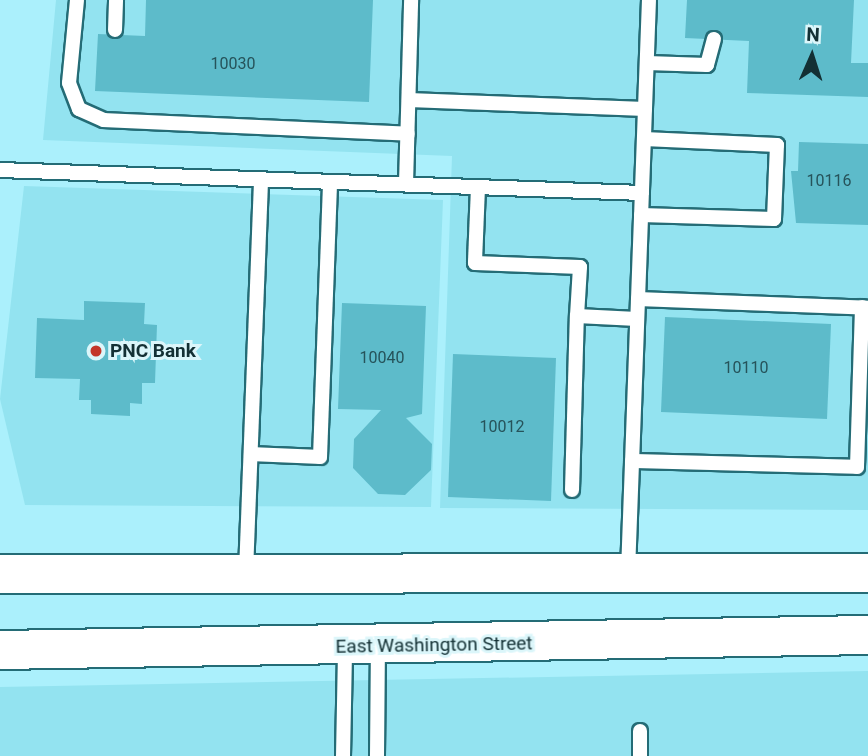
<!DOCTYPE html>
<html>
<head>
<meta charset="utf-8">
<style>
  body { margin:0 }
  #map { position:relative; width:868px; height:756px; overflow:hidden; background:#abf0fc; font-family:Roboto,sans-serif }
  div>[style] { position:absolute }
  .built>* { inset:0; background:#93e3f0 }
  .building>* { inset:0; background:#5dbbca }
  .roads { filter:drop-shadow(2px 0 #246c76) drop-shadow(-2px 0 #246c76) drop-shadow(0 2px #246c76) drop-shadow(0 -2px #246c76) }
  .lane>* { height:14px; margin:-7px; padding:0 7px; transform-origin:7px; border-radius:7px; background:#fff }
  .primary>* { height:38px; margin:-19px; padding:0 19px; transform-origin:19px; border-radius:19px; background:#fff }
  .dots>* { width:19px; height:19px; translate:-50% -50%; box-sizing:border-box; border:4px solid #dbf6fa; border-radius:50% }
  span { translate:-50% -50%; white-space:nowrap; text-align:center; line-height:1.15; -webkit-text-stroke:6px #dbf6fa; paint-order:stroke }
  .number-label { font-size:16px; color:#26535a }
  .number-label span { -webkit-text-stroke-width:0 }
  .poi-label { font-size:19px; color:#133034; font-weight:700 }
  .left { translate:0 -50%; text-align:left }
  .street-label { font-size:19px; color:#133034 }
  .north { position:absolute; left:777px; top:21px; width:70px; height:70px; -webkit-text-stroke:5px #dbf6fa; paint-order:stroke; rotate:3deg; font-size:19px; font-weight:700; line-height:28px; text-align:center; color:#133034 }
  .north::after { content:''; display:block; margin:auto; width:24px; height:32px; background:#133034; clip-path:polygon(50% 0,100% 100%,50% 72%,0 100%) }
</style>
</head>
<body>
<div id="map">
  <div class="built">
    <div style="clip-path:polygon(56px 0,868px 0,868px 510px,440px 508px,452px 156px,43px 140px)"></div>
    <div style="clip-path:polygon(24px 186px,443px 200px,431px 507px,25px 505px,0 399px)"></div>
    <div style="clip-path:polygon(868px 671px,868px 756px,0 756px,0 687px)"></div>
  </div>
  <div class="building">
    <div style="clip-path:polygon(146px 0,373px 0,369px 102px,95px 91px,98px 34px,145px 36px)"></div>
    <div style="clip-path:polygon(687px 0,854px 0,851px 63px,868px 63px,868px 97px,747px 93px,749px 41px,685px 38px)"></div>
    <div style="clip-path:polygon(799px 142px,868px 144px,868px 225px,796px 223px,791px 171px,798px 171px)"></div>
    <div style="clip-path:polygon(84px 301px,145px 303px,144px 324px,157px 325px,155px 383px,142px 383px,142px 404px,130px 403px,130px 416px,91px 414px,91px 400px,79px 400px,80px 379px,35px 378px,37px 318px,84px 320px)"></div>
    <div style="clip-path:polygon(342px 303px,426px 306px,422px 414px,406px 418px,432px 444px,431px 470px,405px 495px,378px 494px,353px 468px,354px 439px,381px 410px,338px 409px)"></div>
    <div style="clip-path:polygon(665px 317px,831px 324px,827px 419px,661px 412px)"></div>
    <div style="clip-path:polygon(453px 354px,556px 358px,551px 501px,448px 497px)"></div>
  </div>
  <div class="roads">
    <div class="lane">
      <div style="left:77px;top:0;width:83px;rotate:95.5deg"></div>
      <div style="left:69px;top:83px;width:28px;rotate:69deg"></div>
      <div style="left:79px;top:109px;width:27px;rotate:24deg"></div>
      <div style="left:104px;top:120px;width:304px;rotate:2.6deg"></div>
      <div style="left:115px;top:30px;width:30px;rotate:-88deg"></div>
      <div style="left:647px;top:63px;width:60px;rotate:1.9deg"></div>
      <div style="left:707px;top:65px;width:27px;rotate:-75deg"></div>
      <div style="left:409px;top:100px;width:236px;rotate:2.2deg"></div>
      <div style="left:0;top:170px;width:642px;rotate:2.05deg"></div>
      <div style="left:406px;top:184px;width:184px;rotate:-88.4deg"></div>
      <div style="left:478px;top:187px;width:76px;rotate:92.3deg"></div>
      <div style="left:475px;top:263px;width:105px;rotate:2.2deg"></div>
      <div style="left:580px;top:267px;width:49px;rotate:93.5deg"></div>
      <div style="left:577px;top:316px;width:60px;rotate:2.9deg"></div>
      <div style="left:641px;top:215px;width:133px;rotate:1.7deg"></div>
      <div style="left:774px;top:219px;width:74px;rotate:-87.7deg"></div>
      <div style="left:777px;top:145px;width:133px;rotate:-177.4deg"></div>
      <div style="left:638px;top:299px;width:230px;rotate:2.2deg"></div>
      <div style="left:251px;top:454px;width:69px;rotate:2.5deg"></div>
      <div style="left:320px;top:457px;width:275px;rotate:-87.9deg"></div>
      <div style="left:632px;top:461px;width:225px;rotate:1.5deg"></div>
      <div style="left:857px;top:467px;width:160px;rotate:-88.2deg"></div>
      <div style="left:572px;top:490px;width:174px;rotate:-88.4deg"></div>
      <div style="left:246px;top:572px;width:393px;rotate:-87.8deg"></div>
      <div style="left:628px;top:572px;width:572px;rotate:-87.9deg"></div>
      <div style="left:343px;top:756px;width:109px;rotate:-88.9deg"></div>
      <div style="left:377px;top:756px;width:110px;rotate:-89.5deg"></div>
      <div style="left:640px;top:756px;width:25px;rotate:-90deg"></div>
    </div>
    <div class="primary">
      <div style="left:0;top:574px;width:868px;rotate:-0.07deg"></div>
      <div style="left:0;top:650px;width:868px;rotate:-0.99deg"></div>
    </div>
  </div>
  <div class="dots">
    <div style="left:96px;top:351px;background:#c33629"></div>
  </div>
  <div class="number-label">
    <span style="left:233px;top:64px">10030</span>
    <span style="left:829px;top:181px">10116</span>
    <span style="left:382px;top:358px">10040</span>
    <span style="left:746px;top:368px">10110</span>
    <span style="left:502px;top:427px">10012</span>
  </div>
  <div class="poi-label">
    <span class="left" style="left:110px;top:351px">PNC Bank</span>
  </div>
  <div class="street-label">
    <span style="left:434px;top:645px;rotate:-1deg">East Washington Street</span>
  </div>
  <div class="north">N</div>
</div>
</body>
</html>
